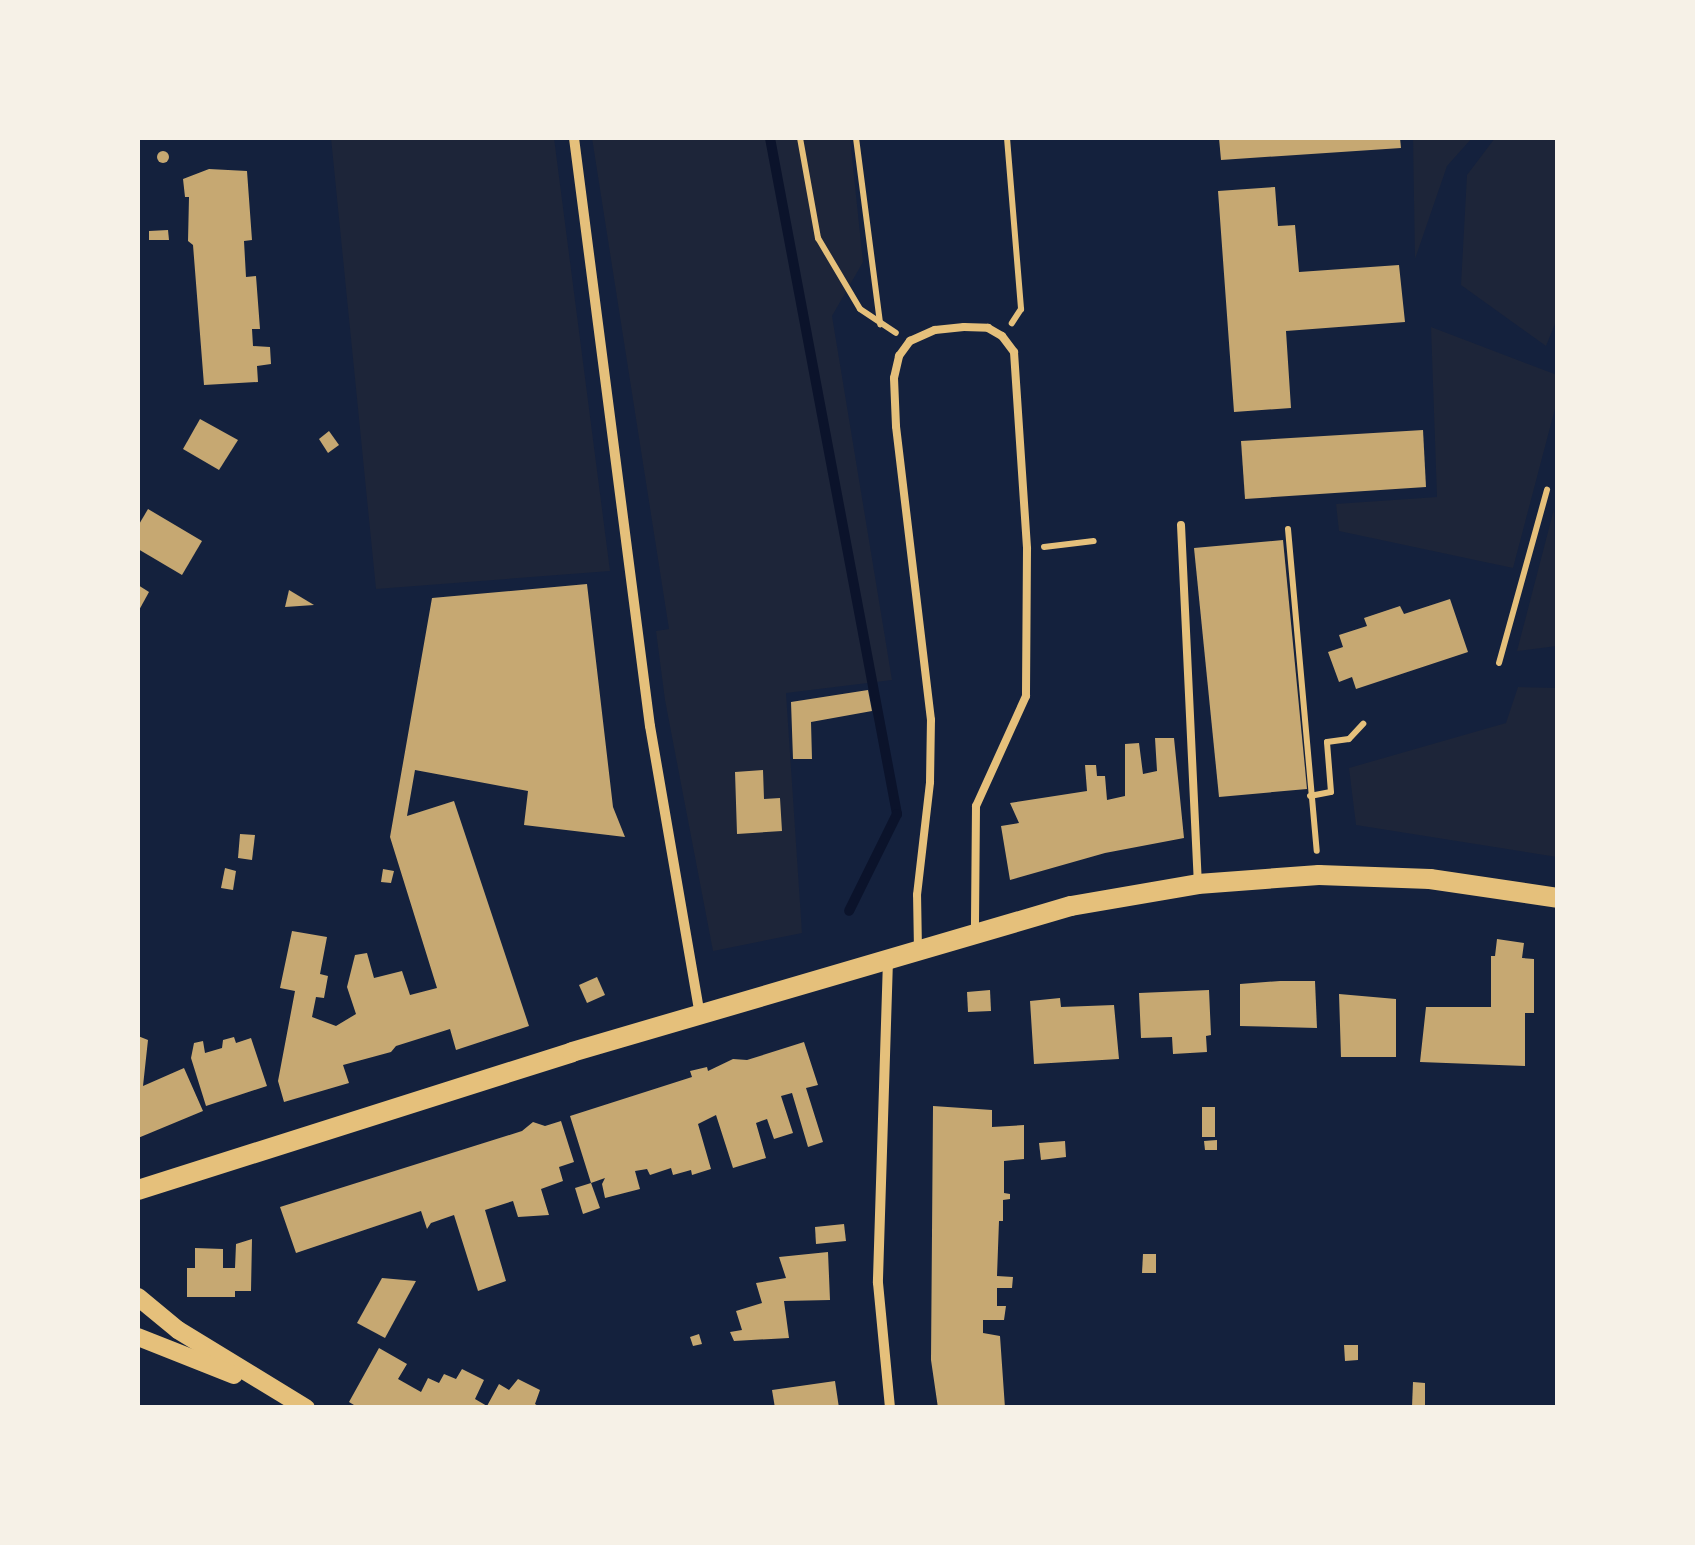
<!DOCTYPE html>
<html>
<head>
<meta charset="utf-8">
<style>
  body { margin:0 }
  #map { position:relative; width:1695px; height:1545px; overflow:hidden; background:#14213d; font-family:Literata,serif }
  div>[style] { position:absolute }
  .green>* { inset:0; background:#1d2539 }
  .stream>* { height:10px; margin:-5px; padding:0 5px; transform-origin:5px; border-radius:5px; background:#0b132b }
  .building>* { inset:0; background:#c6a872 }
  .round { border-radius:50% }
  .path>* { height:6px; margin:-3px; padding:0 3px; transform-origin:3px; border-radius:3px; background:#e5c07b }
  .service>* { height:8px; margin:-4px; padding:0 4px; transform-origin:4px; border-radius:4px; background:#e5c07b }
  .minor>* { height:10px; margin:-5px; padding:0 5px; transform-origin:5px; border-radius:5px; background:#e5c07b }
  .tertiary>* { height:18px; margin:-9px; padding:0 9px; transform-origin:9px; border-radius:9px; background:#e5c07b }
  .secondary>* { height:20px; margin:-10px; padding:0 10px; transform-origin:10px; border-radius:10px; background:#e5c07b }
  span { translate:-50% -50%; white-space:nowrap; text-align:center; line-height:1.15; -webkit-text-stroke:10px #f6f1e7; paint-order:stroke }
  .frame { position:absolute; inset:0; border:140px solid #f6f1e7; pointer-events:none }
</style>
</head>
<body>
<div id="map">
  <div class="green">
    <div style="clip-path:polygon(331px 138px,554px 138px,610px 571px,376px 589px)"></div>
    <div style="clip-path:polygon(592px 138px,850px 138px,863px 262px,832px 316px,892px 680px,786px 693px,802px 933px,713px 951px,665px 700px,656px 631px,669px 629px)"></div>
    <div style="clip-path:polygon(1413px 138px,1472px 138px,1447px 166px,1415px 259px)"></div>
    <div style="clip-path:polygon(1495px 138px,1557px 138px,1557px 319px,1546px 346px,1461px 285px,1467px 175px)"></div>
    <div style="clip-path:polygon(1431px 327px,1557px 375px,1557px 401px,1513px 568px,1339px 531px,1336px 504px,1437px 497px)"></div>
    <div style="clip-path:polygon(1554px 509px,1557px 646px,1517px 651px)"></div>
    <div style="clip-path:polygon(1518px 687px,1557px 688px,1557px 857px,1356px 825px,1349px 768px,1506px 723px)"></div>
  </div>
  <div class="stream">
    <div style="left:770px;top:138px;width:688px;rotate:79.36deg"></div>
    <div style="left:897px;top:814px;width:108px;rotate:116.3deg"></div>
  </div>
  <div class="building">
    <div style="clip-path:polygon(1219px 138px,1400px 138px,1401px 148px,1221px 160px)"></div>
    <div class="round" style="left:157px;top:151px;width:12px;height:12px"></div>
    <div style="clip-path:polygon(209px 169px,247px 171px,252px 240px,244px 241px,246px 277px,256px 276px,260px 329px,252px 329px,253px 346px,270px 347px,271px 364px,257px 366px,258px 382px,204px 385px,193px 245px,188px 241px,189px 197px,185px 197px,183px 179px)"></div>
    <div style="clip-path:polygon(1275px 187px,1278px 226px,1295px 225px,1299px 272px,1399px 265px,1405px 322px,1286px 331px,1291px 408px,1234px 412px,1218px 191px)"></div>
    <div style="clip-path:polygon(168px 230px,169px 240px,149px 240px,149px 231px)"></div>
    <div style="clip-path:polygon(200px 419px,238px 440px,219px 470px,183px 449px)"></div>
    <div style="clip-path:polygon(1423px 430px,1426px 487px,1245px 499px,1241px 441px)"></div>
    <div style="clip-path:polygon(329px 431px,339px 445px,328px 453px,319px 439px)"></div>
    <div style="clip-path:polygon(148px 509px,202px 541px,182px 575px,138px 549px,138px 526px)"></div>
    <div style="clip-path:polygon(1283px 540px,1307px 789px,1219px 797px,1194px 548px)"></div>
    <div style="clip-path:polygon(587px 584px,613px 807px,625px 837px,524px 825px,528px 791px,415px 770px,407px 816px,454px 801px,529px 1026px,456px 1050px,450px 1029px,396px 1046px,391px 1052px,343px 1065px,349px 1083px,284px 1102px,278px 1081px,295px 991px,280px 988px,292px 931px,327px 937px,320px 974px,328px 976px,324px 998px,316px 997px,312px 1017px,336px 1026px,356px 1014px,347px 987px,355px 955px,367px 953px,374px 978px,402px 971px,410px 995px,437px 988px,390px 837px,432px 598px)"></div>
    <div style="clip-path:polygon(138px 585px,149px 592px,138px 612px)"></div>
    <div style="clip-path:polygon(289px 590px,314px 605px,285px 607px)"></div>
    <div style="clip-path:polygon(1450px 599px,1468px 652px,1356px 689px,1352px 677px,1339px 682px,1328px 652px,1343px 647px,1339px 635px,1367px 626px,1364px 618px,1400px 606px,1404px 614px)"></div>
    <div style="clip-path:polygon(868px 690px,872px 711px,811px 722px,812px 759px,793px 759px,791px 702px)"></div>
    <div style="clip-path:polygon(1155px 738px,1174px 738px,1184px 838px,1105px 853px,1010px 880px,1001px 826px,1019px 823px,1010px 803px,1087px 791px,1085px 765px,1096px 765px,1097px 776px,1105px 776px,1107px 800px,1125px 796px,1125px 744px,1139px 743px,1143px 774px,1157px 771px)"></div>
    <div style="clip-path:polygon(763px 770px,764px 799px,780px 798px,782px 831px,737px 834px,735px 772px)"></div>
    <div style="clip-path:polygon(240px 834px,255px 835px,252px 860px,238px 858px)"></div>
    <div style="clip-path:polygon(225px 868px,236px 871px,233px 890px,221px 888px)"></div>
    <div style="clip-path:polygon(383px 869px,394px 871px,391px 883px,381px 882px)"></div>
    <div style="clip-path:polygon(1497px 939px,1524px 943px,1522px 958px,1534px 959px,1534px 1013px,1525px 1013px,1525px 1066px,1420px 1062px,1426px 1007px,1491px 1007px,1491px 956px,1495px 956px)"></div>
    <div style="clip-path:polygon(597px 977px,605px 995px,587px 1003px,579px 985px)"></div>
    <div style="clip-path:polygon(1280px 981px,1315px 981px,1317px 1028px,1240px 1026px,1240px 984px)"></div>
    <div style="clip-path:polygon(990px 990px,991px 1011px,968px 1012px,967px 992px)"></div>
    <div style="clip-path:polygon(1209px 990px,1211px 1035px,1206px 1036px,1207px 1052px,1173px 1054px,1172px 1037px,1141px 1038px,1139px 993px)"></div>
    <div style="clip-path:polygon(1339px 994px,1396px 999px,1396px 1057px,1341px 1057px)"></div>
    <div style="clip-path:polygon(1060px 998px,1061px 1007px,1114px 1005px,1119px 1059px,1034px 1064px,1030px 1001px)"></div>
    <div style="clip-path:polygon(138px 1036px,148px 1040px,143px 1086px,184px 1068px,203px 1111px,138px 1138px)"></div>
    <div style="clip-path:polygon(234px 1037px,236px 1043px,251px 1038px,267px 1086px,206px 1106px,191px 1058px,194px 1043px,203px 1041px,205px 1053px,222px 1048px,223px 1040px)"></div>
    <div style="clip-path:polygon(804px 1042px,818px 1085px,806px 1088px,823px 1142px,808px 1147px,792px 1093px,781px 1096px,793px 1133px,774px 1139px,767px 1119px,756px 1123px,766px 1158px,733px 1168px,716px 1115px,698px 1124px,711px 1169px,692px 1175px,691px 1170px,673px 1175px,671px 1168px,650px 1175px,647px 1169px,635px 1171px,640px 1189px,605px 1198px,602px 1184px,605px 1178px,591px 1183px,570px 1116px,692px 1077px,690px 1071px,707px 1067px,708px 1071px,733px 1059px,747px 1060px)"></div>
    <div style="clip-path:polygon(933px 1106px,992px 1110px,992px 1127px,1024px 1125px,1024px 1159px,1004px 1161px,1004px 1193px,1010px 1194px,1010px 1199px,1003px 1200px,1003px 1221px,999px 1221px,997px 1276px,1013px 1277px,1012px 1288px,997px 1288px,997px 1306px,1006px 1306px,1004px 1320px,983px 1320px,983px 1333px,1000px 1336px,1005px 1408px,938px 1408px,931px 1360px)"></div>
    <div style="clip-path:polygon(1202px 1107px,1215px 1107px,1215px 1137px,1202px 1137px)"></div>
    <div style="clip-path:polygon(561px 1121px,574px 1162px,559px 1167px,563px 1181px,541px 1189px,549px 1215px,518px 1217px,513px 1201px,485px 1210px,506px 1281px,478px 1291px,454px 1215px,431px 1223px,427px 1229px,421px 1211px,296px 1253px,280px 1207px,522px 1131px,533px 1122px,545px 1126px)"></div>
    <div style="clip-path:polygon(1217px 1140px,1217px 1150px,1205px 1150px,1204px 1141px)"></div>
    <div style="clip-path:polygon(1065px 1141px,1066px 1157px,1041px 1160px,1039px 1143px)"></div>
    <div style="clip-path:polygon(591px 1183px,600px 1208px,583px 1214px,575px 1188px)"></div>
    <div style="clip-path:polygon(844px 1224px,846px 1241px,816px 1244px,815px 1227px)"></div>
    <div style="clip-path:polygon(252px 1239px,251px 1291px,235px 1291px,235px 1297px,187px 1297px,187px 1268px,195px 1268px,195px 1248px,223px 1249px,223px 1268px,235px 1268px,236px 1244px)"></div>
    <div style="clip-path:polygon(828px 1252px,830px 1300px,784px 1301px,789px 1338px,734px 1341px,730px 1332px,742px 1330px,736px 1311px,762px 1303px,756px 1283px,786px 1278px,779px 1257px)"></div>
    <div style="clip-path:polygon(1143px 1254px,1156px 1254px,1156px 1273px,1142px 1273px)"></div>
    <div style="clip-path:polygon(382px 1278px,416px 1281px,385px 1338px,357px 1323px)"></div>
    <div style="clip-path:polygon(699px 1334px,702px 1344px,693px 1346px,690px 1337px)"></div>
    <div style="clip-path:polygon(1344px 1345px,1358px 1345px,1358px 1360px,1345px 1361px)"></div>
    <div style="clip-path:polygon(379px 1348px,407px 1364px,398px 1379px,421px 1392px,428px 1378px,439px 1383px,444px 1374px,456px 1379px,462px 1369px,484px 1380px,475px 1399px,487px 1406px,499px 1384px,509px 1390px,518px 1379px,540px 1390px,535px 1404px,541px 1408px,359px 1408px,349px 1402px)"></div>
    <div style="clip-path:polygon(835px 1381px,839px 1408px,775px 1408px,772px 1390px)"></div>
    <div style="clip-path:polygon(1413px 1382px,1425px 1383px,1425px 1407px,1412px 1407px)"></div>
  </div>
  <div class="path">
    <div style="left:800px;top:138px;width:102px;rotate:79.8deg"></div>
    <div style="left:818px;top:238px;width:82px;rotate:59.4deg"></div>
    <div style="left:860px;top:309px;width:43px;rotate:33.7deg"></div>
    <div style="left:856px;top:138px;width:188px;rotate:82.6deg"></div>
    <div style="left:1007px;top:138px;width:172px;rotate:85.3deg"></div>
    <div style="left:1021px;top:309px;width:17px;rotate:123deg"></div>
    <div style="left:1288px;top:529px;width:323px;rotate:84.9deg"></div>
    <div style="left:1044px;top:547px;width:50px;rotate:-6.8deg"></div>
    <div style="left:1499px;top:663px;width:180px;rotate:-74.5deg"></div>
    <div style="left:1310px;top:796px;width:21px;rotate:-11deg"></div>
    <div style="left:1331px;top:792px;width:50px;rotate:-94.6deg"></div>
    <div style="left:1327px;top:742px;width:22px;rotate:-8deg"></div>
    <div style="left:1349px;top:739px;width:21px;rotate:-47deg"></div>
  </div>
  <div class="service">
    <div style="left:1181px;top:525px;width:355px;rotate:87.3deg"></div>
    <div style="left:918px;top:950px;width:55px;rotate:-91deg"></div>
    <div style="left:917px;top:895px;width:114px;rotate:-83.4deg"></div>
    <div style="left:930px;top:782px;width:62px;rotate:-89.1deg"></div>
    <div style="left:931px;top:720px;width:296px;rotate:-96.8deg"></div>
    <div style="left:896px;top:426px;width:48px;rotate:-92.4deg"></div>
    <div style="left:894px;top:378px;width:23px;rotate:-77deg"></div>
    <div style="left:899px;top:356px;width:19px;rotate:-54deg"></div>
    <div style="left:910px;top:341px;width:27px;rotate:-24deg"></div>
    <div style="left:935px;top:330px;width:29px;rotate:-6deg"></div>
    <div style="left:964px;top:327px;width:24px;rotate:2deg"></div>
    <div style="left:988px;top:328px;width:16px;rotate:30deg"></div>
    <div style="left:1002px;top:336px;width:20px;rotate:53deg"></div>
    <div style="left:1014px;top:352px;width:197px;rotate:86.2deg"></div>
    <div style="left:1027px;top:549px;width:147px;rotate:90.4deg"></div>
    <div style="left:1026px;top:696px;width:121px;rotate:114.4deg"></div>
    <div style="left:976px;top:806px;width:127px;rotate:90.5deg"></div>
  </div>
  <div class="minor">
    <div style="left:574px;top:138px;width:593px;rotate:82.64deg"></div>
    <div style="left:650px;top:726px;width:292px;rotate:80.2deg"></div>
    <div style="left:888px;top:960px;width:323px;rotate:91.8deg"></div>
    <div style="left:878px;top:1283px;width:126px;rotate:84.5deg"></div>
  </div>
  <div class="tertiary">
    <div style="left:138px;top:1297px;width:52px;rotate:39.5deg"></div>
    <div style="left:178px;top:1330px;width:150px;rotate:31.4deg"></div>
    <div style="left:138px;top:1337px;width:103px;rotate:21.6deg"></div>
  </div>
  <div class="secondary">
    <div style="left:138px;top:1190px;width:455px;rotate:-17.6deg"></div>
    <div style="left:572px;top:1052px;width:520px;rotate:-16.31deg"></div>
    <div style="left:1071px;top:906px;width:129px;rotate:-9.8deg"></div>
    <div style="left:1198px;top:884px;width:121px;rotate:-4.3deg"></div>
    <div style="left:1319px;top:875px;width:111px;rotate:2.1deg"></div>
    <div style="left:1430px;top:879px;width:129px;rotate:8.4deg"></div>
  </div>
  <div class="frame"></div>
</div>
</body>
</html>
